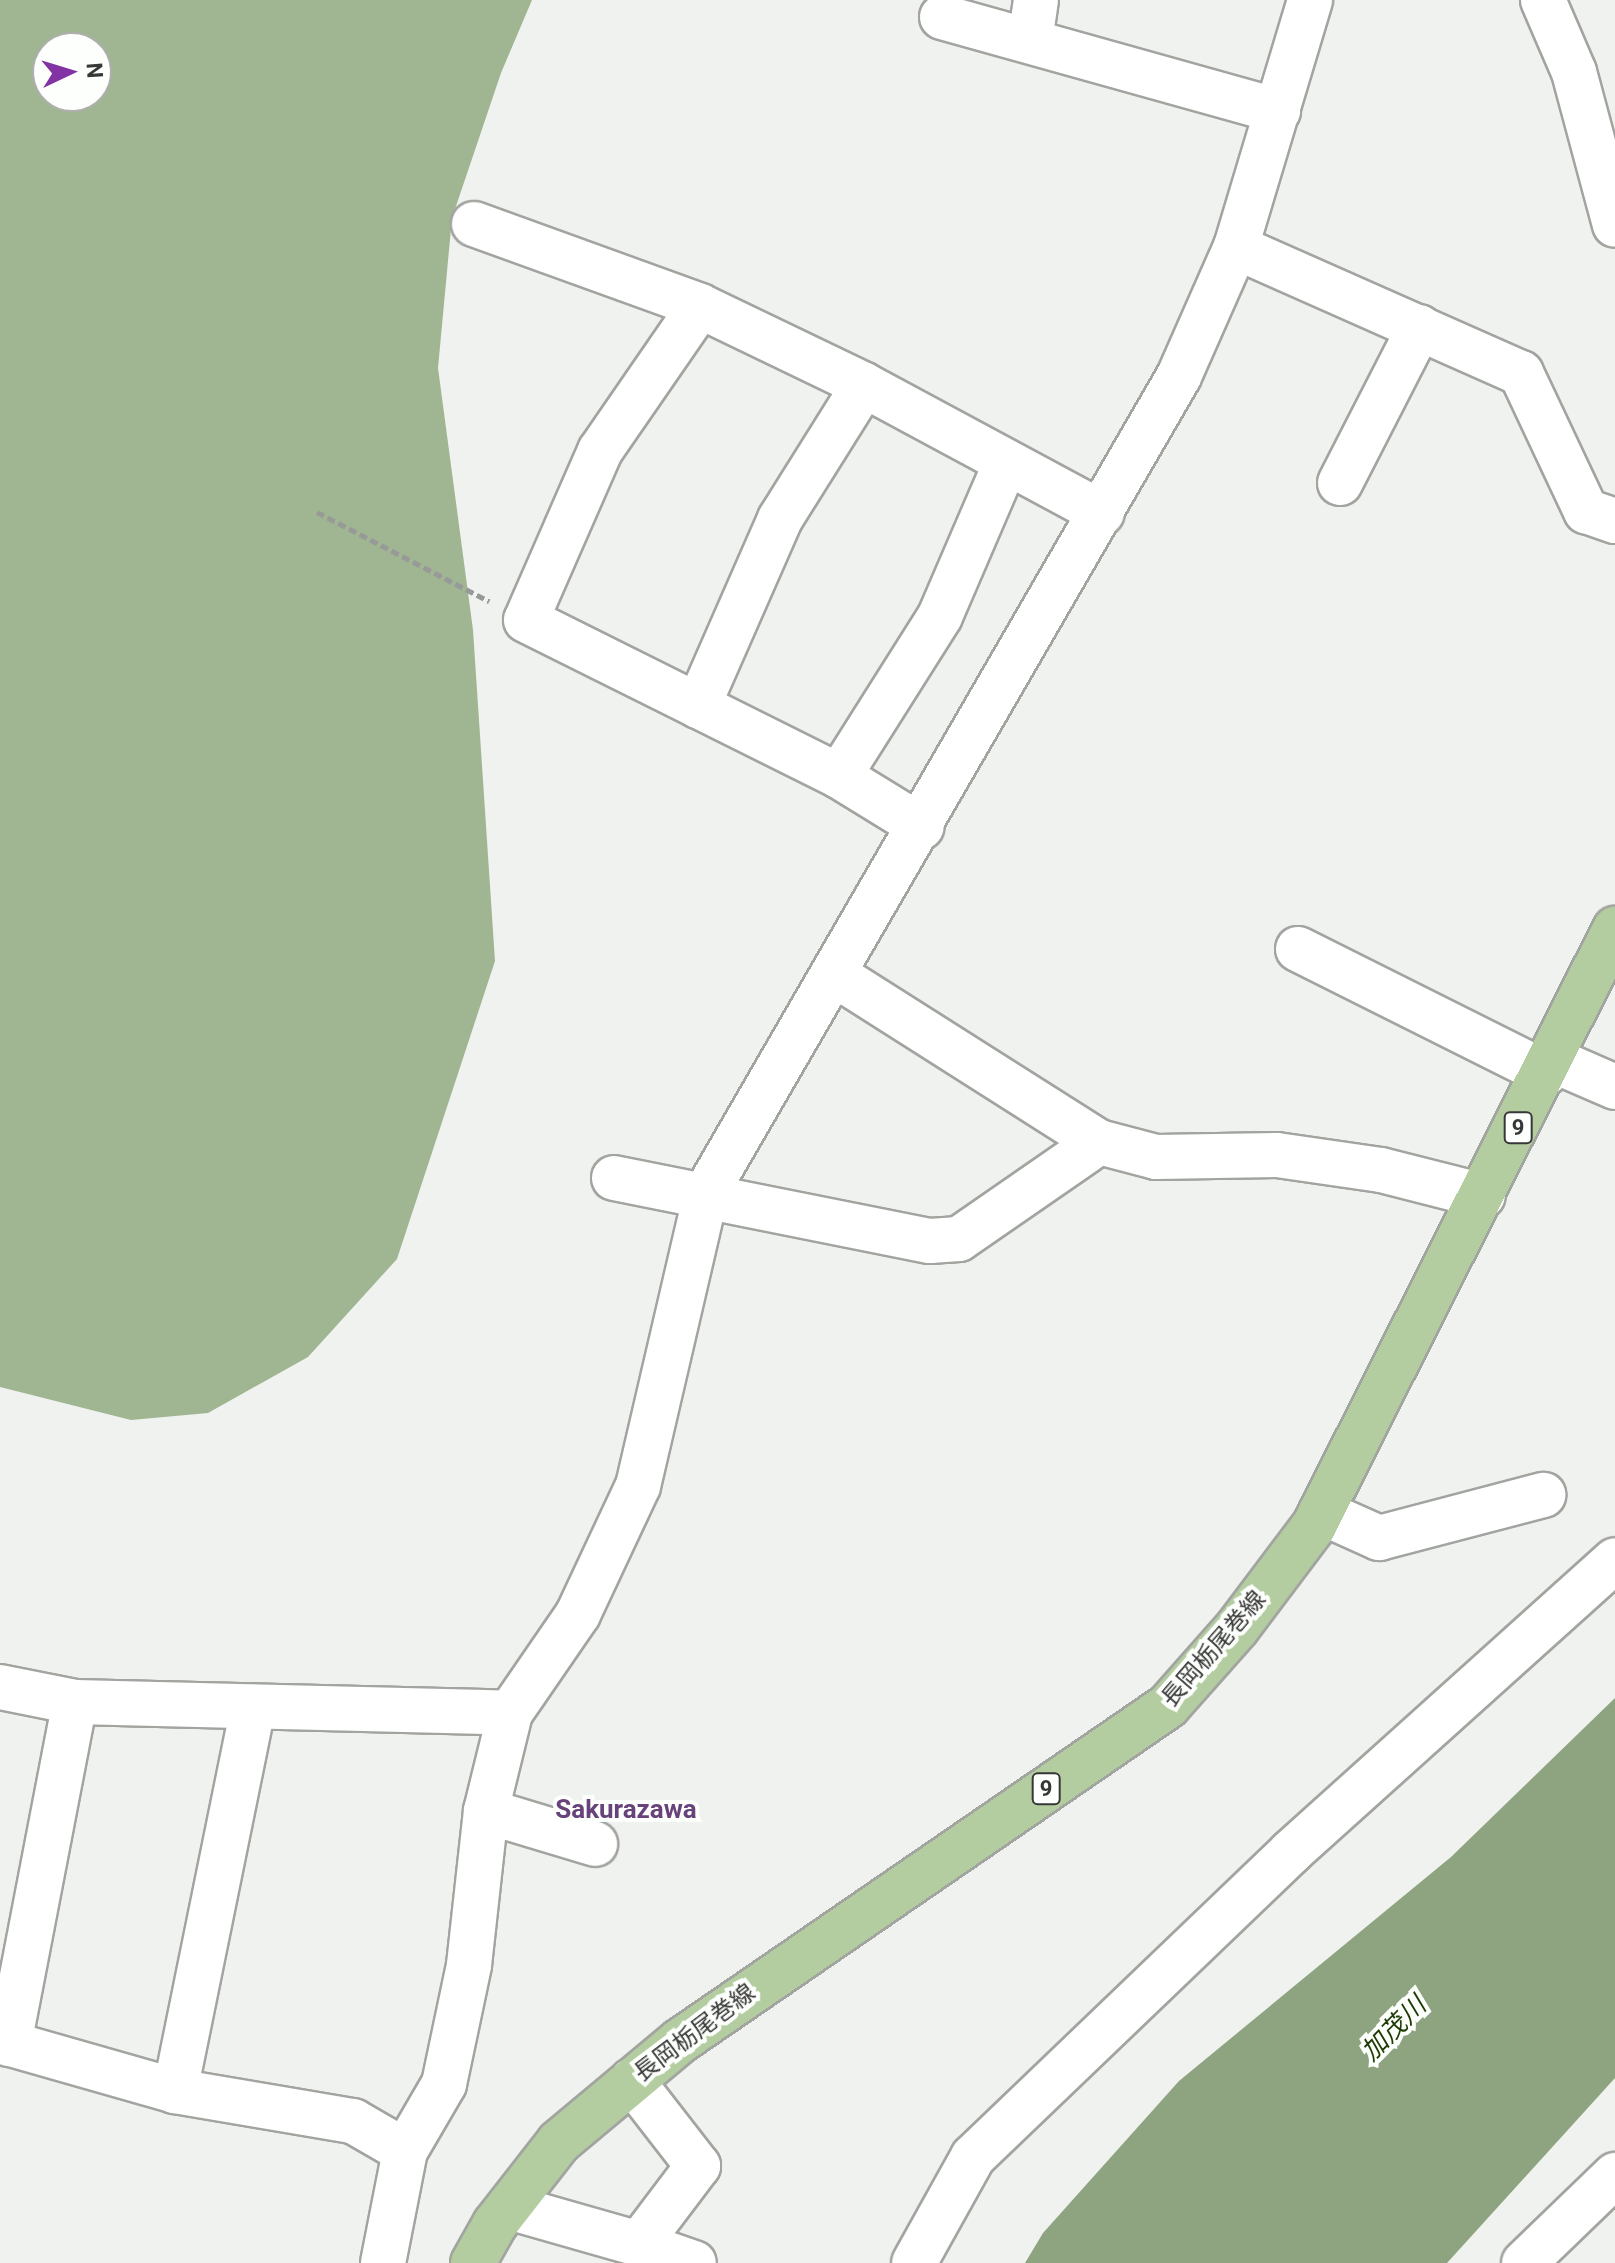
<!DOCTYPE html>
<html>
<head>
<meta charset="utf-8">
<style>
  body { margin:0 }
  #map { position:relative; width:1615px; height:2263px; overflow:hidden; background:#eff2ee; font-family:Roboto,"Noto Sans JP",sans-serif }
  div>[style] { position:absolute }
  .forest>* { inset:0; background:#a0b592 }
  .water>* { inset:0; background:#8ea380 }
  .path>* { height:5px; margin-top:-2.5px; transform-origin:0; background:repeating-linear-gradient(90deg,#989a97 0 8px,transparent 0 12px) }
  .roads { filter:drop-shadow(2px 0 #a2a4a0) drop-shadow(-2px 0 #a2a4a0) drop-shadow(0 2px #a2a4a0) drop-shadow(0 -2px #a2a4a0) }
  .minor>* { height:44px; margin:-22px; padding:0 22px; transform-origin:22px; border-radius:22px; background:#fff }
  .major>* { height:44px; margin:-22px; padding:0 22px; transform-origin:22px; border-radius:22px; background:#b3cda1 }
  span { translate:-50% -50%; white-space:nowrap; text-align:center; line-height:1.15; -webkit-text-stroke:8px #fdfffc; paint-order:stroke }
  .shield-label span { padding:2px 6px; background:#fdfffc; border:2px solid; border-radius:6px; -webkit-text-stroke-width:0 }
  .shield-label { font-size:22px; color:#363736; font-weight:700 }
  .street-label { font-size:24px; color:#363736 }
  .neighbourhood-label { font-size:26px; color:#67427b; font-weight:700 }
  .water-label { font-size:26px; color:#1f3b04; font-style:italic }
  .north { position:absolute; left:32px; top:32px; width:80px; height:80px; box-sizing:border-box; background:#fdfffc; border:2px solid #adafad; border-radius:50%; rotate:86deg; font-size:22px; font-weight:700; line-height:32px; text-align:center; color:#363736 }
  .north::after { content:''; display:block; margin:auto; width:28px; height:36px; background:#8234a5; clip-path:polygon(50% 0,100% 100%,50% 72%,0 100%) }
</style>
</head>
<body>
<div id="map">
  <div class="forest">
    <div style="clip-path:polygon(evenodd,0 0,532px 0,501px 73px,452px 218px,438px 368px,473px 630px,495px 961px,397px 1259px,308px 1357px,208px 1413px,131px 1420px,0 1387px,0 0,48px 48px,96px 48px,96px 96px,48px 96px,48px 48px)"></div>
  </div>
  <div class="water">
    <div style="clip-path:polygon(1615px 1698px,1615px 2078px,1447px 2263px,1025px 2263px,1043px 2233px,1179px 2081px,1451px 1857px)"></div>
  </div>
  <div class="path">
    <div style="left:317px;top:512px;width:194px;rotate:27.4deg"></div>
  </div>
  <div class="roads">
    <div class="minor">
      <div style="left:1543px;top:0;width:78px;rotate:66.7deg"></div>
      <div style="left:1574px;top:72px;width:158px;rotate:75deg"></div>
      <div style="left:942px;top:17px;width:349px;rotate:15.6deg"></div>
      <div style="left:1030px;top:41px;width:41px;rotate:-81.7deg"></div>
      <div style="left:474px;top:224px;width:240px;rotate:19.9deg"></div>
      <div style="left:700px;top:306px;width:182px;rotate:25.7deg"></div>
      <div style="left:864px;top:385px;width:270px;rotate:28.3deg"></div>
      <div style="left:1236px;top:247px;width:312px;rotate:23.9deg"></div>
      <div style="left:1521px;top:373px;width:153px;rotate:64.8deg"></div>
      <div style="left:1586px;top:511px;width:31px;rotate:19deg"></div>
      <div style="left:700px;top:306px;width:176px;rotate:124.6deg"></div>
      <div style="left:600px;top:451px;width:184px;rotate:113.6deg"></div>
      <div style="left:526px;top:620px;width:350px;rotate:26.5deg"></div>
      <div style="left:839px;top:776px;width:97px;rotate:31.6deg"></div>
      <div style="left:1340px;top:483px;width:175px;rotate:-62.9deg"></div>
      <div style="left:698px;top:706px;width:204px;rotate:-66.3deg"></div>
      <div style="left:780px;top:519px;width:158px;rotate:-57.9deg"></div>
      <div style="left:839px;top:776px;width:189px;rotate:-57.7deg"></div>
      <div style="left:940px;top:616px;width:167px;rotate:-66.7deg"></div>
      <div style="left:1298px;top:949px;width:277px;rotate:26.6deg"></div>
      <div style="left:837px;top:976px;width:310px;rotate:32.4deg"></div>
      <div style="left:1099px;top:1142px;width:59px;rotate:14.7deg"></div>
      <div style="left:1156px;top:1157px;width:121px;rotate:-0.9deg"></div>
      <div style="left:1277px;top:1155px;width:105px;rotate:8.2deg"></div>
      <div style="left:1381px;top:1170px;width:105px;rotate:14.3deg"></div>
      <div style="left:1553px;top:1060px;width:68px;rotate:23.5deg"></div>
      <div style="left:614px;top:1178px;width:322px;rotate:11.3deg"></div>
      <div style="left:930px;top:1241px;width:29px;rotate:-4deg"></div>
      <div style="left:959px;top:1239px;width:170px;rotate:-34.7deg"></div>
      <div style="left:1321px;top:1512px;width:64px;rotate:24.1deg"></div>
      <div style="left:1379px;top:1538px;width:170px;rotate:-14.7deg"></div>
      <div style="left:0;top:1687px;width:76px;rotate:11.3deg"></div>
      <div style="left:75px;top:1702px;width:435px;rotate:1.4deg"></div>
      <div style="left:486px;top:1811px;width:114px;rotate:16.8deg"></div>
      <div style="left:0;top:2041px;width:182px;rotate:15.9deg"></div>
      <div style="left:175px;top:2091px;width:181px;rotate:9.6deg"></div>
      <div style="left:353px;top:2121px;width:60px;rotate:30deg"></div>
      <div style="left:9px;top:2044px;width:348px;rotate:-79.1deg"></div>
      <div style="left:175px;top:2091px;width:392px;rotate:-78.5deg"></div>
      <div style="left:509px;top:2207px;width:135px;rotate:15.9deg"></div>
      <div style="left:639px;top:2244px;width:98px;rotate:-52.9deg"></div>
      <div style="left:698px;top:2166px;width:108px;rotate:-127.8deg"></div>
      <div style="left:639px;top:2244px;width:58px;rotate:19.1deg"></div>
      <div style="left:383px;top:2263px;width:114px;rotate:-78.9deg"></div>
      <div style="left:405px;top:2151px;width:78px;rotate:-59.8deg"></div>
      <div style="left:444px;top:2084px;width:122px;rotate:-78.1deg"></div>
      <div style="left:469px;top:1965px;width:155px;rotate:-83.7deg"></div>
      <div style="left:486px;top:1811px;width:101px;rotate:-76.2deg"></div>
      <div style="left:510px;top:1713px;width:120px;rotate:-55.5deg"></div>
      <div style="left:578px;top:1614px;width:141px;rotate:-64.9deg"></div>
      <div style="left:638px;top:1486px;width:301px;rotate:-76.9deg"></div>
      <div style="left:706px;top:1193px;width:944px;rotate:-59.93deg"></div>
      <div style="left:1179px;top:376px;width:141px;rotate:-66.2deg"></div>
      <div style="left:1236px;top:247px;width:258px;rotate:-73.3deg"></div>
      <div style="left:914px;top:2263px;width:121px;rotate:-60.9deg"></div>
      <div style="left:973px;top:2157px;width:441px;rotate:-43.8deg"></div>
      <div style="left:1291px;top:1852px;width:436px;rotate:-42deg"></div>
      <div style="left:1524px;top:2263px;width:127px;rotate:-44deg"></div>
    </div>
    <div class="major">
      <div style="left:473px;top:2263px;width:45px;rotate:-60.6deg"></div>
      <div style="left:495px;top:2224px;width:104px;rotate:-52deg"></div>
      <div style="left:559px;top:2142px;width:158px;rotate:-39.9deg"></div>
      <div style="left:680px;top:2041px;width:592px;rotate:-34.47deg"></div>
      <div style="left:1168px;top:1706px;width:104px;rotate:-48.5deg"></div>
      <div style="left:1237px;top:1628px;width:128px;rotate:-53deg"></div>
      <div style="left:1314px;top:1526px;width:669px;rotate:-63.24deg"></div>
    </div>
  </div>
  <div class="shield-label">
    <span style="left:1518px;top:1128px">9</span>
    <span style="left:1046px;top:1789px">9</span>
  </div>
  <div class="street-label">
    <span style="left:1214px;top:1649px;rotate:-49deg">長岡栃尾巻線</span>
    <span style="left:695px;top:2033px;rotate:-37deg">長岡栃尾巻線</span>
  </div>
  <div class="neighbourhood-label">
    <span style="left:626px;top:1810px">Sakurazawa</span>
  </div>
  <div class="water-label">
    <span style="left:1394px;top:2029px;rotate:-45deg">加茂川</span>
  </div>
  <div class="north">N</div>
</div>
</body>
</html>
